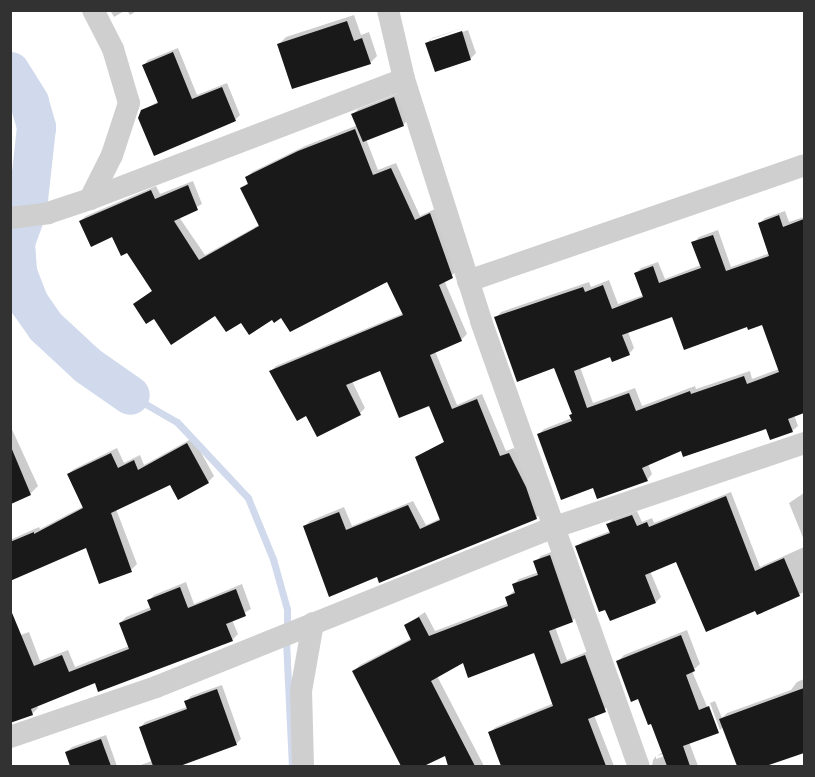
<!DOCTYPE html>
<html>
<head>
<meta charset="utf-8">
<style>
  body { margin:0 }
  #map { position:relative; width:815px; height:777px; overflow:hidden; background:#fff; font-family:"Fira Sans",sans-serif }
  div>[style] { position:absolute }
  .shadow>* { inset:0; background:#0003 }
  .stream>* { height:7px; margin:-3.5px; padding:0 3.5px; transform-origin:3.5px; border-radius:3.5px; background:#d0daec }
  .river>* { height:39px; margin:-19.5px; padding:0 19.5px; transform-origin:19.5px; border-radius:19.5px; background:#d0daec }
  .building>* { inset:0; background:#191919 }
  .minor>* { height:22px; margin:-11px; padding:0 11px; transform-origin:11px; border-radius:11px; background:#cfcfcf }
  span { translate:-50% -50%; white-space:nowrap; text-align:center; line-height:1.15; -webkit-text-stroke:6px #fff; paint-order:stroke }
  .frame { position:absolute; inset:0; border:12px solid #323232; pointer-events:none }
</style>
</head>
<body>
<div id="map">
  <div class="shadow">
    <div style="clip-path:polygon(110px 10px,126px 10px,114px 17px)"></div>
    <div style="clip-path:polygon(127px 10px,138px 10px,130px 15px)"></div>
    <div style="clip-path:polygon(354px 15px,361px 35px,369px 32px,377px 56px,370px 63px,279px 44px,286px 37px)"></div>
    <div style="clip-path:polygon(467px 27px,431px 39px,431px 43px,468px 30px,476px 53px,471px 58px,436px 70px,427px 43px,432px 38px)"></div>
    <div style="clip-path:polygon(178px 48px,197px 95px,227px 83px,240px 115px,235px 120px,155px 154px,142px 111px,159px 101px,144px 65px,148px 60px)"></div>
    <div style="clip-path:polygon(399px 93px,409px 119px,404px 124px,366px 139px,378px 170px,396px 163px,420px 216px,435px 209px,458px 271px,444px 280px,467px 334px,461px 340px,435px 351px,457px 405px,482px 394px,506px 451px,514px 448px,530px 481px,542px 512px,536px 518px,378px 575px,305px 526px,310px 521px,344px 507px,352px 526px,413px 501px,426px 525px,441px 518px,417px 458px,445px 441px,430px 404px,381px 369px,352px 381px,365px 408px,360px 413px,307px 414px,271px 371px,276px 366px,404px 313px,388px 280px,273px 318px,215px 314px,154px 317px,135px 304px,153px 290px,127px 252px,113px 235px,80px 221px,86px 216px,156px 186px,160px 194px,193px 181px,202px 204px,179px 217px,205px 255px,259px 225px,242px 188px,249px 182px,247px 177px,252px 172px,305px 146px,358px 125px,353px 114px,358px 109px)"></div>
    <div style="clip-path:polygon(10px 163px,16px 184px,10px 189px)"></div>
    <div style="clip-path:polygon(evenodd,785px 211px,789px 222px,804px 217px,804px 297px,787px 303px,798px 334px,804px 332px,804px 411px,794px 415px,798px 426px,792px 431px,767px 427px,682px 449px,648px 464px,652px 474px,647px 480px,594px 486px,538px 435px,544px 429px,572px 418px,573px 413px,555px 366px,496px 318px,501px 312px,589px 282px,591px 287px,609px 280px,618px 304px,644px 295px,636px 273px,641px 268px,658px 262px,665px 279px,701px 265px,693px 243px,699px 237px,718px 230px,731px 267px,770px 253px,760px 223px,765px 218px,785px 211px,673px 315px,748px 325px,762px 323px,779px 369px,752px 379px,750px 371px,696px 389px,695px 386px,642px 406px,635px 388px,593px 403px,580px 367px,611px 355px,629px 354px,634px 348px,628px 332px,673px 315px)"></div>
    <div style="clip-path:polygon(10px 268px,14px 279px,10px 283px)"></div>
    <div style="clip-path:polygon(10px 425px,38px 486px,30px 494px,10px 502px)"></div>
    <div style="clip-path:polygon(193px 438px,214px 476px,208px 482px,179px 498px,171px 483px,116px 509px,137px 564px,131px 570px,87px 546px,10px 579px,10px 540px,39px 527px,40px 529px,84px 506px,68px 474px,74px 469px,117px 448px,124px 463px,140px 455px,144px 465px)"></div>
    <div style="clip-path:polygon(731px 492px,760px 567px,804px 547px,804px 592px,758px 613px,756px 609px,677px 561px,650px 571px,661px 597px,656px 602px,577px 547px,582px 542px,610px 531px,608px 524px,613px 519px,637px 511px,642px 522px,652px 518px,654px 523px)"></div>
    <div style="clip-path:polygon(804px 493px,804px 540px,789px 503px)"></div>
    <div style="clip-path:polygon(556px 550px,578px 615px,573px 620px,555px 627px,567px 660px,591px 650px,611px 705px,594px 715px,614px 766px,503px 766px,490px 732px,496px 727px,554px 703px,535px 651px,464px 661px,437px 676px,484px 766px,450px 766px,446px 754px,420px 766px,401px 766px,354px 671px,360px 665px,412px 638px,406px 625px,425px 612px,435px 631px,509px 603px,507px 597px,515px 590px,513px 585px,519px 579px,539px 572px,535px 562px,541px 556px)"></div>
    <div style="clip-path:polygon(186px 582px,194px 604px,242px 584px,251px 609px,232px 620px,238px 634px,232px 640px,95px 681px,37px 705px,38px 708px,32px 714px,10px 639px,29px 632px,40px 661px,68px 650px,75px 667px,129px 646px,120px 623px,126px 617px,151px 607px,149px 601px,154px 595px)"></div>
    <div style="clip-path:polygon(687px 630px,700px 664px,692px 671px,717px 730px,719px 730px,689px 742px,698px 766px,652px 766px,653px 760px,656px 756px,656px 759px,670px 754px,669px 752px,657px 756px,663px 752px,652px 722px,618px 661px,624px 655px)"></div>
    <div style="clip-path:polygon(804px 679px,804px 751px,762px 766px,738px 766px,724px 726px,720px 730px,710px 703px,715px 701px,722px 718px,727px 713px,791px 690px,797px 682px)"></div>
    <div style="clip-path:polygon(222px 685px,241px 739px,236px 744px,182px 764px,183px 766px,138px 766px,152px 761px,140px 728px,145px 722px,187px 707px,186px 702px,191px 696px)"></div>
    <div style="clip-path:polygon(106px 735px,117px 766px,70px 766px,66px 752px,72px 747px)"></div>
  </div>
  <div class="stream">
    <div style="left:130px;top:395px;width:54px;rotate:29.9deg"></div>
    <div style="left:177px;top:422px;width:104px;rotate:46.9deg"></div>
    <div style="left:248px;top:498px;width:66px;rotate:67.7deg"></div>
    <div style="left:273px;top:559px;width:52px;rotate:74.4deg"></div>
    <div style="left:287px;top:609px;width:20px;rotate:90deg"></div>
    <div style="left:286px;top:640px;width:126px;rotate:87.3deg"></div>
  </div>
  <div class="river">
    <div style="left:10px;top:71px;width:36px;rotate:58deg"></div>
    <div style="left:29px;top:102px;width:26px;rotate:74deg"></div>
    <div style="left:36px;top:127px;width:82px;rotate:96.3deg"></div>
    <div style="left:27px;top:209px;width:35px;rotate:110deg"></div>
    <div style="left:15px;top:242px;width:30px;rotate:86deg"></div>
    <div style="left:17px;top:272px;width:33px;rotate:69deg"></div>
    <div style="left:29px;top:303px;width:28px;rotate:55deg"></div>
    <div style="left:45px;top:326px;width:57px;rotate:42.9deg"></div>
    <div style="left:87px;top:365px;width:52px;rotate:34.9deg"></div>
  </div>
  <div class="building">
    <div style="clip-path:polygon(347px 21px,354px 41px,362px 38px,371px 64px,292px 89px,277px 44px)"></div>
    <div style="clip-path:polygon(462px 31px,471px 60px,435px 72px,425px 43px)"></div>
    <div style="clip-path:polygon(173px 52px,192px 99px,222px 87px,236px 121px,154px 156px,138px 118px,141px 110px,158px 103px,142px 65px)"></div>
    <div style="clip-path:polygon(394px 97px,404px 126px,363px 142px,351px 114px)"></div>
    <div style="clip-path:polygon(355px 129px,373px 175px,391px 168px,415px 220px,430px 213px,453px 278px,439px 285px,462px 341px,430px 355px,452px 409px,477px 399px,500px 456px,509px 453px,526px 487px,537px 519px,379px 583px,377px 577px,329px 597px,303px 526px,339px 512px,346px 530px,408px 505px,420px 529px,440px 520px,415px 457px,444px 442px,429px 406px,399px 418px,380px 371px,346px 385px,361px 415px,317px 437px,306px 416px,297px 421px,269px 371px,403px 315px,387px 282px,290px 332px,281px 318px,274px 323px,272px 320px,249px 335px,241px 323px,226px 332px,215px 316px,171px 345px,154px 319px,146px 324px,133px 304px,152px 291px,127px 253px,121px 256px,112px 237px,91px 247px,79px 221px,151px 190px,155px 199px,188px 185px,198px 210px,174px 221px,199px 260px,259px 226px,240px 188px,248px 184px,245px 177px,298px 151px)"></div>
    <div style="clip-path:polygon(evenodd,779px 215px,783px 227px,804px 219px,804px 413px,788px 419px,793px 432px,770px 440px,766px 429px,683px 457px,681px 451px,642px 468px,648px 481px,597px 499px,593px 488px,561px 500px,537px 434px,572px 421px,569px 415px,572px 414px,554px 368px,517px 382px,494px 317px,583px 287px,585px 292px,603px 285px,612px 309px,643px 297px,634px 273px,653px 266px,659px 283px,701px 268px,691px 242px,713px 235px,726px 271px,769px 256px,758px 223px,779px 215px,672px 317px,684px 350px,747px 327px,748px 330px,762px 325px,779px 372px,747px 384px,744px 376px,691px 394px,690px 391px,636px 411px,629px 393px,587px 408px,574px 371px,610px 357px,612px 362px,630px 355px,622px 335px,672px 317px)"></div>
    <div style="clip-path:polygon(187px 443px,209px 483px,178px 500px,170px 485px,111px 513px,132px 572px,99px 584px,86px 548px,10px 581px,10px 542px,34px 532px,34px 534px,83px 508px,67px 474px,111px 453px,118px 468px,134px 460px,138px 470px)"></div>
    <div style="clip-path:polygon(11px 447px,31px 495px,11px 504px)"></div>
    <div style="clip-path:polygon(726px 496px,755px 571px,784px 558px,800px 596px,757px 615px,755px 611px,706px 632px,676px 562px,645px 575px,656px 603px,610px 621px,605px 610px,599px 612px,575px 546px,610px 533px,606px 524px,632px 515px,637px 526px,647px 522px,649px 527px)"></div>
    <div style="clip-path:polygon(550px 555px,573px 622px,549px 631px,561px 664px,585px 655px,606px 712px,588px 719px,606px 766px,501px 766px,488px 732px,553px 706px,534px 653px,468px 678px,463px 663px,431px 681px,475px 766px,448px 766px,445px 756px,424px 766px,401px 766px,352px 671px,411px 640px,404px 625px,419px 617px,429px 636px,508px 606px,505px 597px,515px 593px,512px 584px,538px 575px,533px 561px)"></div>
    <div style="clip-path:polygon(180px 587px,188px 608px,236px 589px,246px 616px,226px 624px,233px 641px,98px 692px,95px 683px,31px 709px,33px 715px,10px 723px,10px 608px,34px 666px,62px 655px,69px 672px,129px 649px,119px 623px,151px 610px,147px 600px)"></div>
    <div style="clip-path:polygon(681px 635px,695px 671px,686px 675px,699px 710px,709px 706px,719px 733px,683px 746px,690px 766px,667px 766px,651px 724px,648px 725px,638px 699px,631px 702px,616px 661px)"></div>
    <div style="clip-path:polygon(804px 688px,804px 753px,766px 766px,737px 766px,719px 719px)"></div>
    <div style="clip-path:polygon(217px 689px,237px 745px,180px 766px,153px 766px,139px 727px,187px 709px,184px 701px)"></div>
    <div style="clip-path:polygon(101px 739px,111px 766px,70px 766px,65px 752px)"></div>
  </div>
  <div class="minor">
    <div style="left:388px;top:10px;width:71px;rotate:76.9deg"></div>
    <div style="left:404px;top:79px;width:254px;rotate:72.3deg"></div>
    <div style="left:481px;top:321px;width:472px;rotate:70.5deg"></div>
    <div style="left:90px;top:199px;width:49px;rotate:-63.4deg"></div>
    <div style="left:112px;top:155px;width:55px;rotate:-71.9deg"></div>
    <div style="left:129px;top:103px;width:56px;rotate:-106.5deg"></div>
    <div style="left:113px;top:49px;width:44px;rotate:-117.1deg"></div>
    <div style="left:10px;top:218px;width:38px;rotate:-7deg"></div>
    <div style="left:48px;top:213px;width:44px;rotate:-18.4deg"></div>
    <div style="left:90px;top:199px;width:336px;rotate:-20.9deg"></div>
    <div style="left:468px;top:281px;width:355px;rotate:-19deg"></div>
    <div style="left:10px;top:737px;width:154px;rotate:-18.9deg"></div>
    <div style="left:156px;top:687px;width:427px;rotate:-21.9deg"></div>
    <div style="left:552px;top:528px;width:266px;rotate:-18.6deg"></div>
    <div style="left:303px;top:766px;width:75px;rotate:-91.5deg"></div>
    <div style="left:301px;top:691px;width:69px;rotate:-80deg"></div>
  </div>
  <div class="frame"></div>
</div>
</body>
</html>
